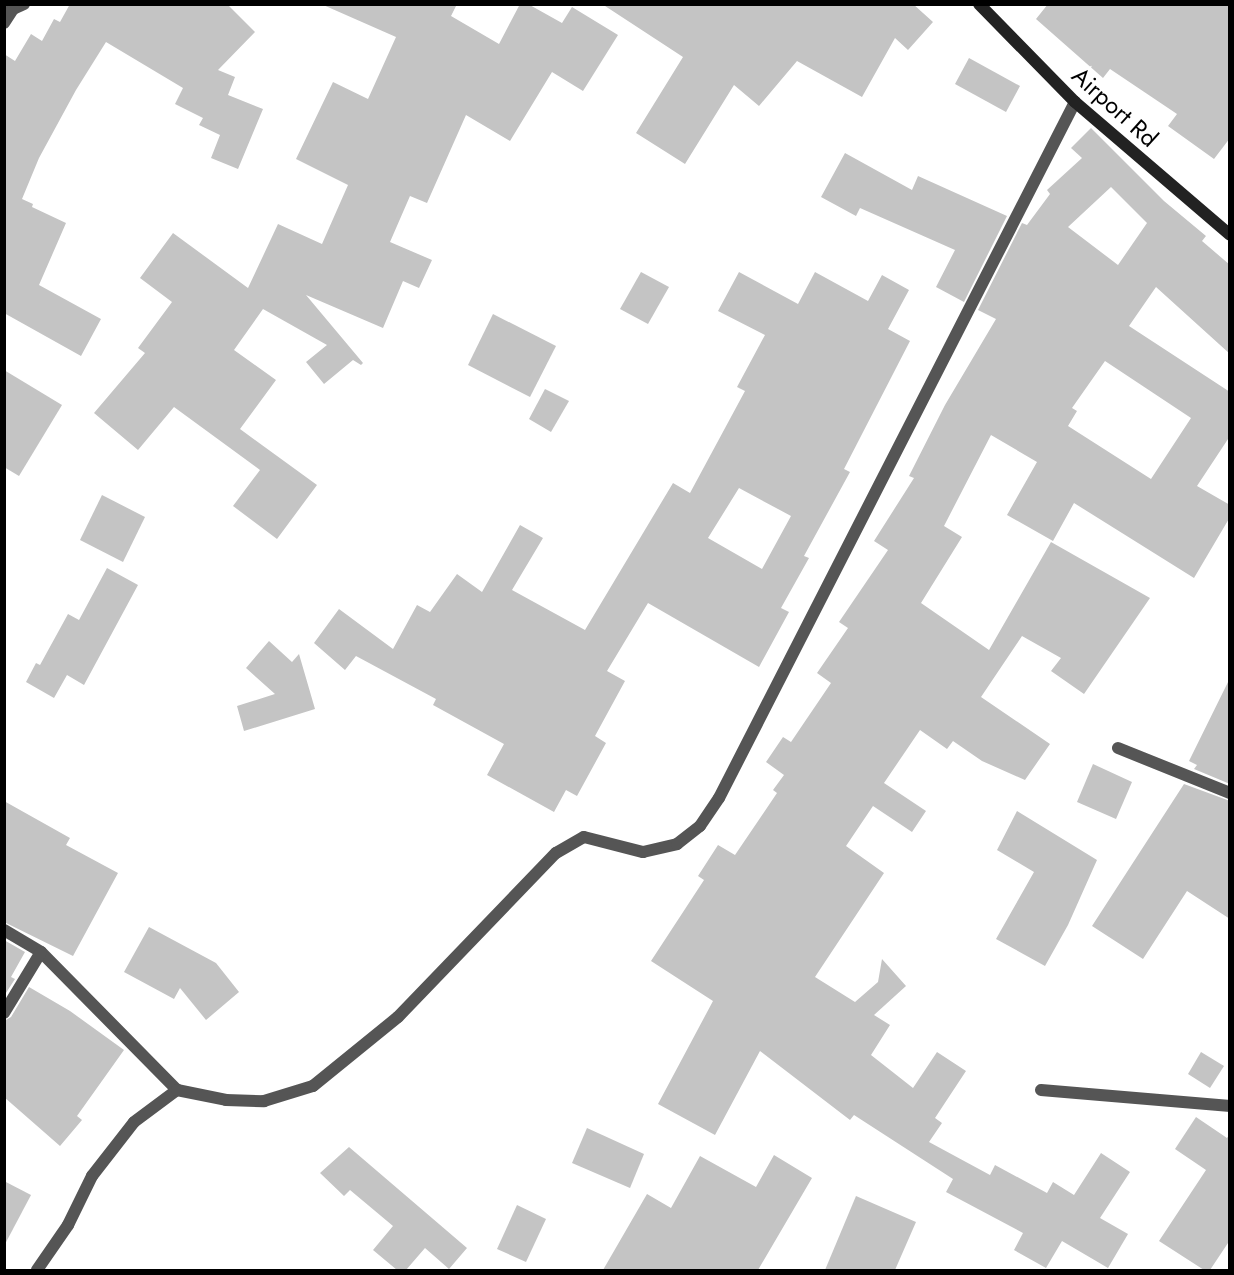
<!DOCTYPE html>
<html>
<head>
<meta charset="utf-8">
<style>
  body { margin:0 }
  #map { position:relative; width:1234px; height:1275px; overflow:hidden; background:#fff; font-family:Jost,sans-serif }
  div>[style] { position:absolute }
  .building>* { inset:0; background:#c4c4c4 }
  .minor>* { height:12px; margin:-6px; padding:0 6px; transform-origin:6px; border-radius:6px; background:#555 }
  .secondary>* { height:12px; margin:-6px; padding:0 6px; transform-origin:6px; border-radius:6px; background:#222 }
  span { translate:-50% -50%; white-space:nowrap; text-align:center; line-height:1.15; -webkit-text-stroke:4.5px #fff; paint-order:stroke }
  .street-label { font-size:24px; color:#000 }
  .frame { position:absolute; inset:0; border:6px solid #000; pointer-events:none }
</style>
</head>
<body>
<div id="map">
  <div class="building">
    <div style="clip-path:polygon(70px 4px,227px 4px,255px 32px,218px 70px,235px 77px,228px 95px,263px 109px,238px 169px,211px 158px,220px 135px,199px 125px,203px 118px,175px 104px,183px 88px,106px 42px,76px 90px,39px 158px,22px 199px,33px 204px,32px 207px,66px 223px,39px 285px,101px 319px,81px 356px,4px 313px,4px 54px,15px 61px,31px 34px,42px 41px,54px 19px,60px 22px)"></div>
    <div style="clip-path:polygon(321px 4px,457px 4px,451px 16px,499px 44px,520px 4px,528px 4px,562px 23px,572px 7px,618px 35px,583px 91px,552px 72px,510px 141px,466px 115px,427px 203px,410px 196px,390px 242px,432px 260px,419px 288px,403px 281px,383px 328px,306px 295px,363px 363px,361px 365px,353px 360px,324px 384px,306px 362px,327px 345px,263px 309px,234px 350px,276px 380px,240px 429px,317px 485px,277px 539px,233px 506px,260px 470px,174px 407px,138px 450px,94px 413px,145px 353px,138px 348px,172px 302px,140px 278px,173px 233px,248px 288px,278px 224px,322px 244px,348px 185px,296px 159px,333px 82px,368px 99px,396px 37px)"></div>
    <div style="clip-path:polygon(602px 4px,913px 4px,933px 22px,908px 50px,895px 38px,862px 97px,797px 61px,759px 106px,734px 85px,685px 164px,636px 133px,683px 57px)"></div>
    <div style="clip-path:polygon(1048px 4px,1230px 4px,1230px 138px,1214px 159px,1168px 126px,1177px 114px,1110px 69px,1103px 78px,1036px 19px)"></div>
    <div style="clip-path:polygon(969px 58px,1020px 86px,1006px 112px,955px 84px)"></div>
    <div style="clip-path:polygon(evenodd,1091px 128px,1164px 201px,1206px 236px,1202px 241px,1230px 265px,1230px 354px,1156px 287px,1129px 326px,1230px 392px,1230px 436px,1197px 486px,1230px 505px,1230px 517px,1194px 578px,1074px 503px,1053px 541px,1007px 515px,1037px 462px,991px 435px,944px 526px,962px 537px,921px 603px,989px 650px,1051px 542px,1150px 598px,1084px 694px,1051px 671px,1061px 658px,1022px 636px,981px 697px,1050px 744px,1025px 780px,982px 761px,953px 741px,947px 749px,920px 730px,884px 783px,926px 811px,912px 832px,873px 806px,846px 846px,884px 873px,815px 977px,855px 1002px,878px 982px,882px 959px,906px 986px,874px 1015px,890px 1025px,871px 1055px,913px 1088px,937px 1052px,966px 1071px,935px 1118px,942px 1123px,929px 1142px,990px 1175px,995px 1165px,1047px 1193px,1053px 1182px,1074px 1195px,1101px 1153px,1130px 1172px,1100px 1218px,1128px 1234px,1108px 1268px,1062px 1241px,1046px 1268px,1014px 1250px,1023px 1233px,946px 1192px,953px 1179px,854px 1115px,850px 1120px,760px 1051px,715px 1135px,658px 1104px,713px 1001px,651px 961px,704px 880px,698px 876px,718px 845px,735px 855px,777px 793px,773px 790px,784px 775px,766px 762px,783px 737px,791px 742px,831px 683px,817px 673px,848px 628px,839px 622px,888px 550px,874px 541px,914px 478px,909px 476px,945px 405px,996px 319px,978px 310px,1022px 223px,1027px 225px,1050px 194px,1047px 190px,1082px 158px,1071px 148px,1091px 128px,1111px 187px,1147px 223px,1118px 265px,1068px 227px,1111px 187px,1091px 128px,1105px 361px,1191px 418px,1151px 479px,1068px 426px,1077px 411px,1072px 408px,1105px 361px)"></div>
    <div style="clip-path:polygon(845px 153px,912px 190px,918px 176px,1007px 216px,964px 302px,936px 287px,955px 250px,860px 208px,856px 216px,821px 197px)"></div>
    <div style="clip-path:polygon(641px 272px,669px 287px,648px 324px,620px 309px)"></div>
    <div style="clip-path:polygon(evenodd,739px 272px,798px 304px,815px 272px,868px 301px,882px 275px,909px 290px,888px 329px,910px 341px,844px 469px,850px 472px,804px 556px,809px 558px,781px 608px,789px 612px,759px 667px,648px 603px,607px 671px,625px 681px,595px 736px,606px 743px,577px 796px,566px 790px,554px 812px,487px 775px,504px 744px,433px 705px,436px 699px,356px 656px,345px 670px,314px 643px,339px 609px,393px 649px,417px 605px,430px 612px,457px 574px,482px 592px,520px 525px,543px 538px,512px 590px,585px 630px,673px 483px,690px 493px,745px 391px,737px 387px,765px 335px,718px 311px,739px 272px,739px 488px,791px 516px,762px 569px,708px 538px,739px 488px)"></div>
    <div style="clip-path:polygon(493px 314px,556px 346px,530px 397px,468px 365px)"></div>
    <div style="clip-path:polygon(4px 370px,62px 405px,19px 476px,4px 467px)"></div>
    <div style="clip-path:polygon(545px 389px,569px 401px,551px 432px,529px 419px)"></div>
    <div style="clip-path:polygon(102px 495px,145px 517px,123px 562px,80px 540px)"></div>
    <div style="clip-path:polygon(107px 568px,138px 585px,84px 685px,67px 675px,54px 698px,26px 682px,36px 663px,40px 665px,68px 614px,79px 620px)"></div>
    <div style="clip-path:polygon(269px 641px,292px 662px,299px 654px,315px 709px,244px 731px,237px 706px,275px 694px,246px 668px)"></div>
    <div style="clip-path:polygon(1230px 678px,1230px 784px,1194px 769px,1197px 765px,1189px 761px)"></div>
    <div style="clip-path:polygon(1093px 764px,1132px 782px,1116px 819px,1077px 802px)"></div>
    <div style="clip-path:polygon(1184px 784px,1230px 801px,1230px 919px,1187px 891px,1143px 959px,1092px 926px)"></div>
    <div style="clip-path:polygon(4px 801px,70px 838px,66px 845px,118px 873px,73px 956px,4px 922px)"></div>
    <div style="clip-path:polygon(1017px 811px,1097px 860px,1068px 925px,1045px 966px,996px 939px,1034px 872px,997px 850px)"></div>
    <div style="clip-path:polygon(149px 927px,216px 963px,239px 992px,206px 1020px,180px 988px,174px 999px,124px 972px)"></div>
    <div style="clip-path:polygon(4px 940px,25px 952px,11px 977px,15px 979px,4px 996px)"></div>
    <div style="clip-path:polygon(29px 987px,70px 1011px,124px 1050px,77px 1116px,82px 1120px,60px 1146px,4px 1097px,4px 1021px,11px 1017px)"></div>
    <div style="clip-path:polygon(1201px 1052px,1224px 1066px,1210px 1088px,1188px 1074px)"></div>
    <div style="clip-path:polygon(1196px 1117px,1227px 1138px,1230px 1134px,1230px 1240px,1210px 1270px,1204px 1270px,1159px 1241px,1206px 1170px,1175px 1149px)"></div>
    <div style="clip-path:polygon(587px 1128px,644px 1154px,630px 1188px,572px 1163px)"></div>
    <div style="clip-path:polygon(349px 1147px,467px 1248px,449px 1269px,425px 1248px,406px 1270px,397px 1270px,373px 1250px,393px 1226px,350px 1190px,344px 1196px,320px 1173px)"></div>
    <div style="clip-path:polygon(774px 1155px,812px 1178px,758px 1270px,603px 1270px,647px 1194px,671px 1208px,700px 1156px,756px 1187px)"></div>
    <div style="clip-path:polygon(4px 1181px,31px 1195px,4px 1246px)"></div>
    <div style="clip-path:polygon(856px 1196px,916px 1222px,895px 1270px,825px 1270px)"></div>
    <div style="clip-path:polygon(517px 1205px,546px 1219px,526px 1262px,497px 1249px)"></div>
  </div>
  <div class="minor">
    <div style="left:4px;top:7px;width:9px;rotate:13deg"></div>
    <div style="left:13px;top:9px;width:12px;rotate:-24deg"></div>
    <div style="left:4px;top:23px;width:17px;rotate:-57deg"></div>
    <div style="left:1118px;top:748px;width:121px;rotate:21.9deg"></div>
    <div style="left:4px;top:930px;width:43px;rotate:30.7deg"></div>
    <div style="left:41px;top:952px;width:194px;rotate:45.4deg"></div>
    <div style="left:4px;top:1013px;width:71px;rotate:-58.8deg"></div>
    <div style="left:1041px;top:1090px;width:190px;rotate:4.8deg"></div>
    <div style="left:37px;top:1270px;width:55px;rotate:-55.4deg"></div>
    <div style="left:68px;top:1225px;width:55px;rotate:-63.9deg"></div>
    <div style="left:92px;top:1176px;width:68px;rotate:-52.1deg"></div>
    <div style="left:134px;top:1122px;width:54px;rotate:-36.7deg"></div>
    <div style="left:177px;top:1090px;width:50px;rotate:11.5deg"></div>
    <div style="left:226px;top:1100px;width:38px;rotate:2deg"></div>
    <div style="left:264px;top:1101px;width:51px;rotate:-17deg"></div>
    <div style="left:313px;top:1086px;width:109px;rotate:-39.1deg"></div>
    <div style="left:398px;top:1017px;width:228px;rotate:-46.1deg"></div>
    <div style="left:556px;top:853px;width:32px;rotate:-30deg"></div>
    <div style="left:584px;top:837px;width:61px;rotate:14.3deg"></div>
    <div style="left:643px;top:852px;width:35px;rotate:-13deg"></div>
    <div style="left:677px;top:844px;width:29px;rotate:-38deg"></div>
    <div style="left:700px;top:826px;width:34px;rotate:-56deg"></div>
    <div style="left:719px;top:798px;width:782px;rotate:-62.91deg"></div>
  </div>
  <div class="secondary">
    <div style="left:979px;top:4px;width:137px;rotate:45.6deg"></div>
    <div style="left:1075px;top:102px;width:204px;rotate:40.6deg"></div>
  </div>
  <div class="street-label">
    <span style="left:1115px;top:107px;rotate:42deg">Airport Rd</span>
  </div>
  <div class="frame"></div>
</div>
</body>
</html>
